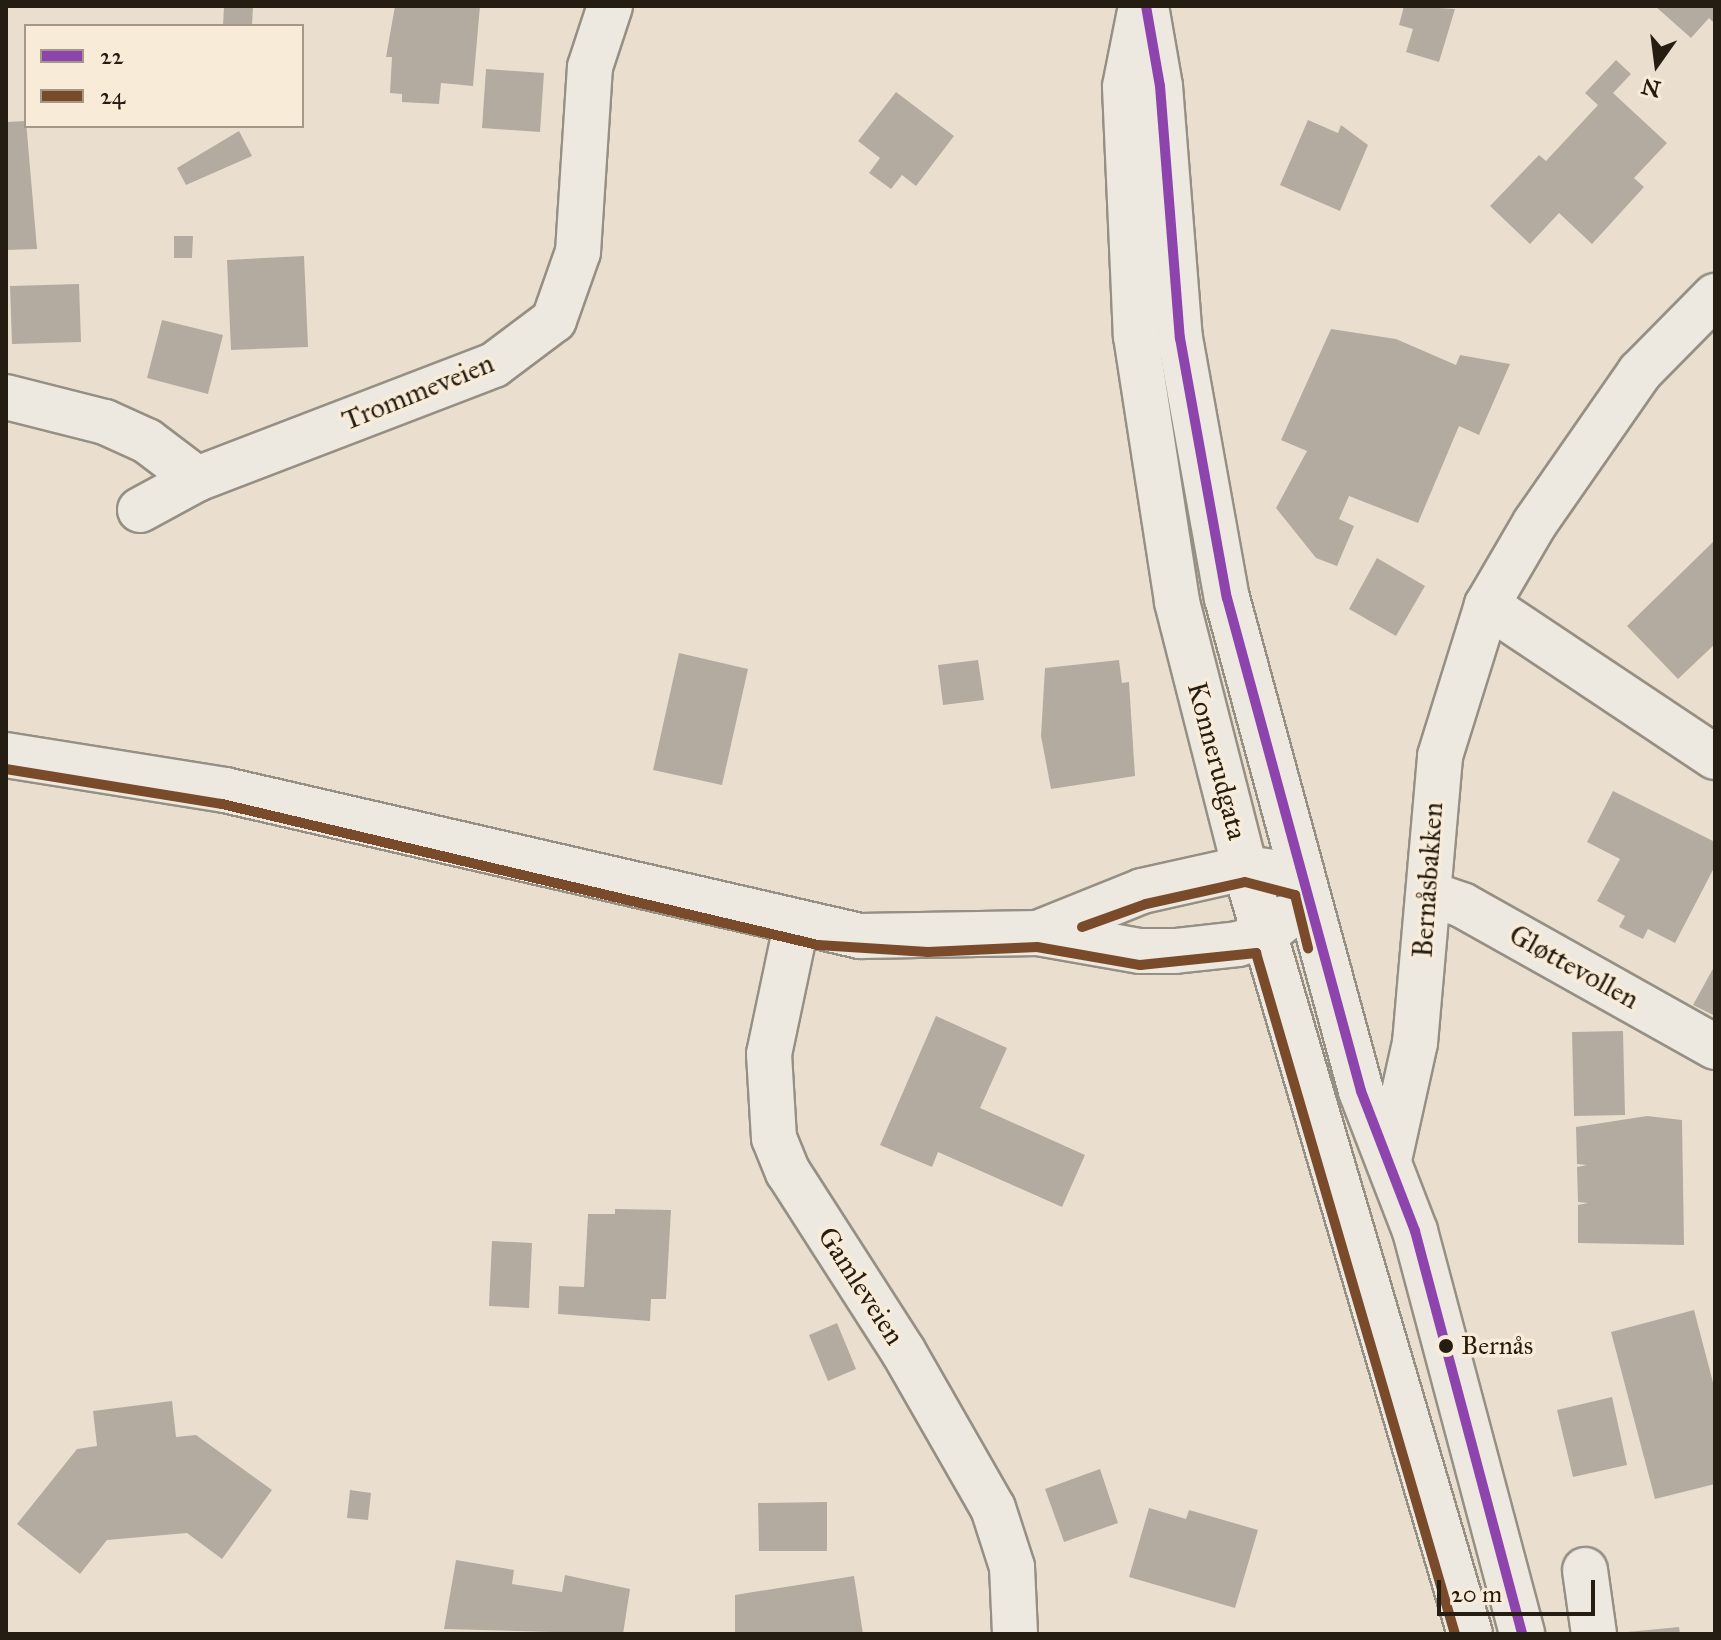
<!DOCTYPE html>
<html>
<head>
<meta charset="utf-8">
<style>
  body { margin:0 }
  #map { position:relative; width:1721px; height:1640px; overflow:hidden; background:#eadfcf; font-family:"IM FELL Great Primer",serif }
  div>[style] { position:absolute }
  .building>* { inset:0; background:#b4aba0 }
  .roads { filter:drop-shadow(2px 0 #968f84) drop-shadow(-2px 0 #968f84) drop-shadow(0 2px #968f84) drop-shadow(0 -2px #968f84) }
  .street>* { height:44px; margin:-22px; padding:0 22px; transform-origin:22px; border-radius:22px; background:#ede8e0 }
  .secondary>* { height:44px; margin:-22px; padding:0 22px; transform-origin:22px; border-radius:22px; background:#ede8e0 }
  .bus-1>* { height:10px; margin:-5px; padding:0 5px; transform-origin:5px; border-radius:5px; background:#8e44ad }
  .bus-2>* { height:10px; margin:-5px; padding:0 5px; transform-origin:5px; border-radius:5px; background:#7a4b2a }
  .dots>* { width:22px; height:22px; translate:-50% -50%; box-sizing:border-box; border:4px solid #f8ecd9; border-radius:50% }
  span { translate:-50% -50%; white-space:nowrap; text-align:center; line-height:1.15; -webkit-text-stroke:7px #f8ecd9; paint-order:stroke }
  .bus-label { font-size:26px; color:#261d12 }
  .left { translate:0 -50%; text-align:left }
  .street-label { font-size:28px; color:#261d12 }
  .frame { position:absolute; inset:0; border:8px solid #261d12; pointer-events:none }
  .legend { position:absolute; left:24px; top:24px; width:280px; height:104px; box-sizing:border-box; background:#f8ecd9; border:2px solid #a49989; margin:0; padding:10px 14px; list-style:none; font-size:24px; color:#261d12 }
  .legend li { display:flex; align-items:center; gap:16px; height:40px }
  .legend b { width:40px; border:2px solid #a49989 }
  .north { position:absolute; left:1617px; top:24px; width:80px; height:80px; -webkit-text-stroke:6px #f8ecd9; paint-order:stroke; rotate:194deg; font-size:22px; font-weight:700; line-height:32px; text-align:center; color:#261d12 }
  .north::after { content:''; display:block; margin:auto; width:28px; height:36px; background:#261d12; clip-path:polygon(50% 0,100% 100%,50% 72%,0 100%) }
  .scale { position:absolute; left:1437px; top:1580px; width:158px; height:36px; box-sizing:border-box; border:4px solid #261d12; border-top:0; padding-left:10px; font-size:24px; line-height:28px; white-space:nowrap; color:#261d12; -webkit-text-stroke:6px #f8ecd9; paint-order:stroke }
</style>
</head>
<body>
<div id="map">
  <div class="building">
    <div style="clip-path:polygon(224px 6px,253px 6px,252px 26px,223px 26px)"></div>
    <div style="clip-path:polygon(395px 6px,480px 6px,473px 86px,441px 83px,439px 104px,402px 102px,402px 94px,390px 93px,392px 57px,386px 57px)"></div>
    <div style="clip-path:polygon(1404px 6px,1455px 9px,1439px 62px,1406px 52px,1413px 29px,1399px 25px)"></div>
    <div style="clip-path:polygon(1655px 6px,1715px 6px,1715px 24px,1709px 18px,1691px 38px)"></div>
    <div style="clip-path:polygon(1616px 60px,1631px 74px,1613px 93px,1667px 143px,1634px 178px,1644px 187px,1592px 244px,1559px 213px,1530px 244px,1490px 206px,1539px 155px,1546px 161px,1598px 105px,1585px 93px)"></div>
    <div style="clip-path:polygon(486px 69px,544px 73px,540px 132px,482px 128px)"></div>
    <div style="clip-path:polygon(896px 92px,954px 136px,916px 186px,902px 175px,891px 189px,869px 173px,880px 158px,858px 141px)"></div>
    <div style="clip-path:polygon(1308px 120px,1338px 133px,1341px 125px,1368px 145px,1340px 211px,1280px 185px)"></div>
    <div style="clip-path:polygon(26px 121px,37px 249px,6px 250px,6px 122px)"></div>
    <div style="clip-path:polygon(239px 131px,252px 156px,186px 185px,177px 168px)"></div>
    <div style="clip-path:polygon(174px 236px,193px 236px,192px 258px,174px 258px)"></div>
    <div style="clip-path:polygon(304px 256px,308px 347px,231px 350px,227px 260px)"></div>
    <div style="clip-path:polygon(79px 284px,81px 342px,12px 344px,10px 286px)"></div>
    <div style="clip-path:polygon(162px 320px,223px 335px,208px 394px,147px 378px)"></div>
    <div style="clip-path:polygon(1331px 329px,1396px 339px,1456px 365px,1460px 355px,1510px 364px,1479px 435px,1459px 426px,1418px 523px,1349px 496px,1339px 519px,1354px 526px,1337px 566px,1316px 558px,1276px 508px,1307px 451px,1281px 440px)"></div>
    <div style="clip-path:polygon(1715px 540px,1715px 644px,1678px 679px,1627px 626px)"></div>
    <div style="clip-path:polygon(1377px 558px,1425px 586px,1396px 636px,1349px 609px)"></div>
    <div style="clip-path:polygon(679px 653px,748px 669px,722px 785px,653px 770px)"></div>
    <div style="clip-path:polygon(978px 660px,984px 700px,943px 705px,938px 665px)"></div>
    <div style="clip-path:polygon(1119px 660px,1122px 683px,1129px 682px,1135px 776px,1051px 789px,1041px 736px,1045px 668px)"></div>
    <div style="clip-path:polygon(1613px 791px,1715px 842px,1715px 866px,1675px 943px,1648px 929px,1643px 939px,1619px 927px,1625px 916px,1597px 901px,1620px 859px,1587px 842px)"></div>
    <div style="clip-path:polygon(1715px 965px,1715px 1016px,1693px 1005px)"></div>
    <div style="clip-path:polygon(936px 1016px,1007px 1048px,980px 1108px,1085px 1155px,1062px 1207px,938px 1152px,932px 1167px,880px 1145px)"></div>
    <div style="clip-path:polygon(1623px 1031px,1625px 1115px,1574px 1116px,1572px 1032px)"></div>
    <div style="clip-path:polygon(1647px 1116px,1682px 1120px,1684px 1245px,1578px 1243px,1578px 1205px,1588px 1203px,1578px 1202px,1577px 1167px,1587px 1165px,1577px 1164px,1576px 1127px)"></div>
    <div style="clip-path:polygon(615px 1209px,671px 1210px,666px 1299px,651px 1299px,650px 1321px,558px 1314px,559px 1286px,584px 1287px,588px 1214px,615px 1214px)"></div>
    <div style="clip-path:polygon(492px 1241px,532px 1243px,529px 1308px,489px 1306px)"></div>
    <div style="clip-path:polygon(1694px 1310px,1715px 1390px,1715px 1484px,1655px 1499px,1611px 1332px)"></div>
    <div style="clip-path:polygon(837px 1323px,856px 1369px,828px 1381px,809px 1335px)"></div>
    <div style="clip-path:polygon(1612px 1397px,1627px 1465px,1573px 1477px,1557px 1410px)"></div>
    <div style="clip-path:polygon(172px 1401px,176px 1437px,196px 1435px,272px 1490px,222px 1559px,187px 1533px,107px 1540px,80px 1574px,17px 1524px,77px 1449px,97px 1446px,93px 1411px)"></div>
    <div style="clip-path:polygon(1100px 1469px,1118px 1523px,1064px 1542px,1045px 1489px)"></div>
    <div style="clip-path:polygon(350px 1490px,371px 1493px,368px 1520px,347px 1518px)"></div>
    <div style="clip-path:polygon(827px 1502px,827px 1551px,759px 1551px,758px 1503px)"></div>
    <div style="clip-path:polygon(1149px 1508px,1186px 1519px,1189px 1510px,1258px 1530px,1235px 1608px,1129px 1577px)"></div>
    <div style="clip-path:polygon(456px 1560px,514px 1570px,512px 1584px,562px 1592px,565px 1575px,630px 1589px,623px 1634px,444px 1629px)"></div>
    <div style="clip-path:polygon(854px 1576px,863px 1634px,735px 1634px,735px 1595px)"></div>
    <div style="clip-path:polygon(1679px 1627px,1680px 1634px,1627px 1634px,1627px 1632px)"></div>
  </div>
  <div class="roads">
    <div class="street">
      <div style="left:6px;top:397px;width:102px;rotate:14.2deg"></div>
      <div style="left:105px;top:422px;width:46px;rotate:24.3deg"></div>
      <div style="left:147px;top:441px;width:63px;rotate:37.2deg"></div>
      <div style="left:140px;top:510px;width:65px;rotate:-28.5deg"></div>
      <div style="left:197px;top:479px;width:318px;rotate:-21deg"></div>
      <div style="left:494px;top:365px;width:75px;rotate:-36.9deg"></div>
      <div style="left:554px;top:320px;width:72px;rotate:-70.6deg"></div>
      <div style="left:578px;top:252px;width:185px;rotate:-86.3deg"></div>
      <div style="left:590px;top:67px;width:64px;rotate:-71.8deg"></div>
      <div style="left:1487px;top:605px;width:274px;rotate:33.7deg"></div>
      <div style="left:1430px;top:894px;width:34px;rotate:19deg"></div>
      <div style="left:1462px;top:905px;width:290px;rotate:29.3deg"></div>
      <div style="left:796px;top:926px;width:131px;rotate:101.9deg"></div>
      <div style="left:769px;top:1054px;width:84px;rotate:86.6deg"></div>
      <div style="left:774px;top:1138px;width:37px;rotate:68deg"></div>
      <div style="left:788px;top:1172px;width:213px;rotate:57.3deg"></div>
      <div style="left:903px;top:1351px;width:181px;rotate:60.2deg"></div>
      <div style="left:993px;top:1508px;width:62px;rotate:72.1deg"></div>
      <div style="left:1012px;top:1567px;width:67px;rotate:87.4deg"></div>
      <div style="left:1389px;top:1160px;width:120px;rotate:-77.5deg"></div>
      <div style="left:1415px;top:1043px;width:288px;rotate:-85deg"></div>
      <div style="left:1440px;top:756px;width:158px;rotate:-72.7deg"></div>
      <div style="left:1487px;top:605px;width:95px;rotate:-59.7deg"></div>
      <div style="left:1535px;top:523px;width:184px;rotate:-55.2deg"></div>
      <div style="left:1640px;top:372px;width:107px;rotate:-45.4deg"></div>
      <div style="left:1585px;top:1570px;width:65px;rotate:82deg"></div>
    </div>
    <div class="secondary">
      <div style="left:1146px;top:6px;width:81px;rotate:80.1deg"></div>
      <div style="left:1160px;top:86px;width:253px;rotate:85.5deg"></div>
      <div style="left:1180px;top:338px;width:264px;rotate:79.8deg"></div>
      <div style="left:1227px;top:598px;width:511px;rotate:74.79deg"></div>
      <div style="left:1361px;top:1091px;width:150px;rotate:68.9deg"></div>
      <div style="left:1415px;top:1231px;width:417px;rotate:75.1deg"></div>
      <div style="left:1139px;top:16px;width:72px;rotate:101.2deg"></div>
      <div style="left:1125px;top:87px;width:249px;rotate:87.5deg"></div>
      <div style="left:1136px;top:336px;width:269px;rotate:81.2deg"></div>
      <div style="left:1177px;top:602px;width:275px;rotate:75.7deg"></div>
      <div style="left:1245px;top:868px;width:798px;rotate:73.63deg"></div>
      <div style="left:6px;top:755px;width:222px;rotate:9.1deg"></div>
      <div style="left:225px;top:790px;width:652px;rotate:12.95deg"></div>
      <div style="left:860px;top:936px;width:178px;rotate:-1deg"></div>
      <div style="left:1038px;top:933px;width:104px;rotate:10deg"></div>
      <div style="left:1140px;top:951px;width:35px"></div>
      <div style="left:1175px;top:951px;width:63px;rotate:-6.3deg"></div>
      <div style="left:1238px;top:944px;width:28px;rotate:-18deg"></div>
      <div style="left:1265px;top:935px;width:28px;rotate:-39deg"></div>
      <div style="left:1038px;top:933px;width:112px;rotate:-22deg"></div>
      <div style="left:1142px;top:891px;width:106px;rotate:-12.6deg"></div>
      <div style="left:1245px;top:868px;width:29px;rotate:8deg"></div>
    </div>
  </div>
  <div class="bus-1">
    <div style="left:1146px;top:6px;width:81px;rotate:80.1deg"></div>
    <div style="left:1160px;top:86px;width:253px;rotate:85.5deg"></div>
    <div style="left:1180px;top:338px;width:264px;rotate:79.8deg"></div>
    <div style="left:1227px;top:598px;width:511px;rotate:74.79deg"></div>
    <div style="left:1361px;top:1091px;width:150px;rotate:68.9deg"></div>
    <div style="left:1415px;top:1231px;width:417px;rotate:75.1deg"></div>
  </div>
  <div class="bus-2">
    <div style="left:6px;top:769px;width:219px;rotate:9.2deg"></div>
    <div style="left:222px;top:804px;width:612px;rotate:13.31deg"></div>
    <div style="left:818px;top:945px;width:110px;rotate:3.6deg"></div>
    <div style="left:928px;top:952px;width:109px;rotate:-2.6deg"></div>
    <div style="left:1037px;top:947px;width:105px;rotate:9.9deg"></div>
    <div style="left:1140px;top:965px;width:117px;rotate:-5.9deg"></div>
    <div style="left:1256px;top:953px;width:709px;rotate:73.71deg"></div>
    <div style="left:1082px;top:927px;width:68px;rotate:-19.8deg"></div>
    <div style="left:1146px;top:904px;width:101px;rotate:-12.5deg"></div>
    <div style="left:1245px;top:882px;width:52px;rotate:14.6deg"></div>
    <div style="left:1295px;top:895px;width:55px;rotate:76.2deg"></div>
  </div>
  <div class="dots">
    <div style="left:1446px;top:1346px;background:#261d12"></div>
  </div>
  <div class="bus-label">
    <span class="left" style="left:1461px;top:1346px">Bernås</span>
  </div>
  <div class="street-label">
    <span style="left:418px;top:392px;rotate:-22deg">Trommeveien</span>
    <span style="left:1217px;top:761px;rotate:75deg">Konnerudgata</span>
    <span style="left:1428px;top:880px;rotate:-86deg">Bernåsbakken</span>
    <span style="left:1574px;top:967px;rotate:29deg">Gløttevollen</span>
    <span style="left:861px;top:1286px;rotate:57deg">Gamleveien</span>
  </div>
  <div class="frame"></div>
  <ul class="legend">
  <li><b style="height:10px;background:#8e44ad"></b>22</li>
  <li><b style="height:10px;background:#7a4b2a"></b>24</li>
  </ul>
  <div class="north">N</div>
  <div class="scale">20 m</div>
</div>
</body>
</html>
